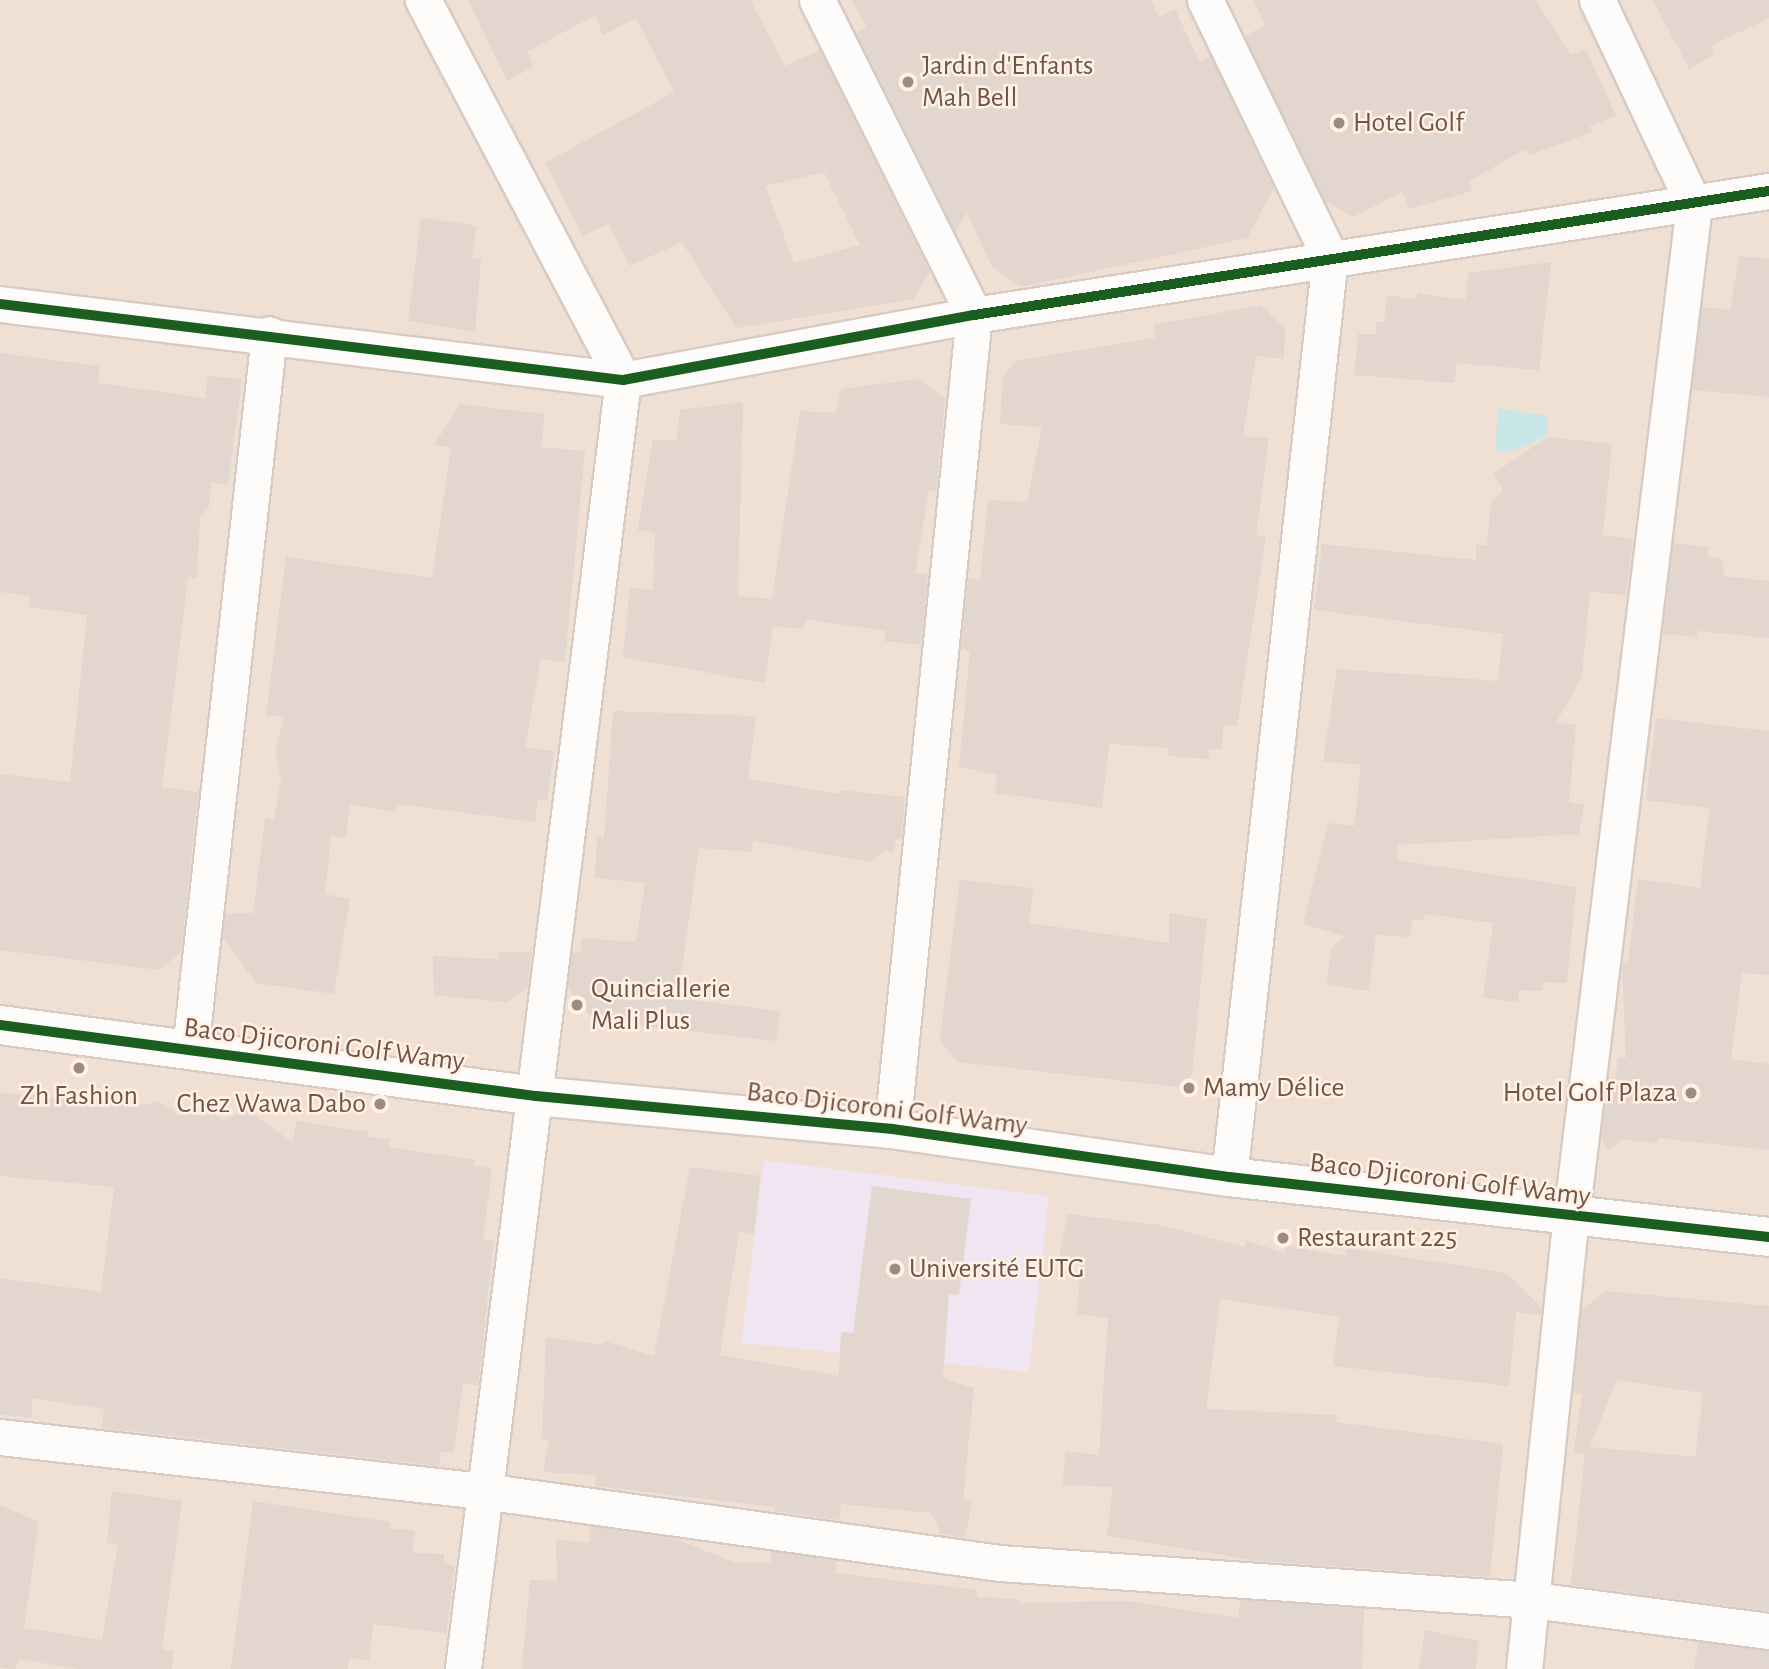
<!DOCTYPE html>
<html>
<head>
<meta charset="utf-8">
<style>
  body { margin:0 }
  #map { position:relative; width:1769px; height:1669px; overflow:hidden; background:#f6eee6; font-family:"Alegreya Sans",sans-serif }
  div>[style] { position:absolute }
  .residential>* { inset:0; background:#efe0d3 }
  .education>* { inset:0; background:#f0e5f0 }
  .water>* { inset:0; background:#c8e6e5 }
  .building>* { inset:0; background:#e2d6ce }
  .roads { filter:drop-shadow(2px 0 #d7cbc4) drop-shadow(-2px 0 #d7cbc4) drop-shadow(0 2px #d7cbc4) drop-shadow(0 -2px #d7cbc4) }
  .street>* { height:35px; margin:-17.5px; padding:0 17.5px; transform-origin:17.5px; border-radius:17.5px; background:#fefcfb }
  .secondary>* { height:38px; margin:-19px; padding:0 19px; transform-origin:19px; border-radius:19px; background:#fefcfb }
  .cycleway>* { height:10px; margin:-5px; padding:0 5px; transform-origin:5px; border-radius:5px; background:#1b5e20 }
  .dots>* { width:19px; height:19px; translate:-50% -50%; box-sizing:border-box; border:4px solid #fff2e5; border-radius:50% }
  span { translate:-50% -50%; white-space:nowrap; text-align:center; line-height:1.15; -webkit-text-stroke:5px #fff2e5; paint-order:stroke }
  .poi-label { font-size:28px; color:#725348 }
  .left { translate:0 -50%; text-align:left }
  .right { translate:-100% -50%; text-align:right }
  .street-label { font-size:28px; color:#725348 }
</style>
</head>
<body>
<div id="map">
  <div class="residential">
    <div style="clip-path:polygon(0 0,1769px 0,1769px 1669px,0 1669px)"></div>
  </div>
  <div class="education">
    <div style="clip-path:polygon(764px 1160px,1049px 1196px,1029px 1372px,741px 1343px)"></div>
  </div>
  <div class="water">
    <div style="clip-path:polygon(1498px 408px,1548px 416px,1547px 436px,1510px 452px,1495px 451px)"></div>
  </div>
  <div class="building">
    <div style="clip-path:polygon(evenodd,468px 0,750px 0,785px 66px,820px 50px,930px 272px,913px 299px,736px 328px,682px 242px,630px 266px,609px 224px,583px 236px,545px 163px,674px 92px,636px 18px,603px 35px,595px 16px,527px 51px,533px 67px,507px 81px,468px 0,824px 172px,860px 245px,794px 263px,765px 186px,824px 172px)"></div>
    <div style="clip-path:polygon(851px 0,1151px 0,1159px 17px,1175px 9px,1200px 62px,1210px 56px,1274px 188px,1247px 238px,1021px 287px,992px 267px,967px 213px,955px 232px,856px 33px,867px 28px)"></div>
    <div style="clip-path:polygon(1254px 0,1536px 0,1571px 55px,1586px 49px,1616px 116px,1590px 126px,1592px 132px,1530px 155px,1526px 149px,1469px 181px,1472px 191px,1410px 209px,1402px 192px,1353px 217px,1325px 201px,1245px 36px,1265px 25px)"></div>
    <div style="clip-path:polygon(1653px 0,1769px 0,1769px 18px,1711px 46px,1715px 54px,1689px 69px)"></div>
    <div style="clip-path:polygon(421px 217px,477px 226px,472px 258px,481px 259px,475px 332px,408px 321px)"></div>
    <div style="clip-path:polygon(1739px 256px,1769px 259px,1769px 397px,1692px 390px,1702px 307px,1730px 310px)"></div>
    <div style="clip-path:polygon(1551px 262px,1539px 370px,1457px 363px,1454px 383px,1354px 375px,1358px 334px,1376px 334px,1376px 322px,1384px 322px,1387px 295px,1416px 300px,1418px 293px,1465px 300px,1468px 273px)"></div>
    <div style="clip-path:polygon(1261px 305px,1285px 330px,1284px 359px,1256px 356px,1243px 436px,1269px 438px,1256px 535px,1266px 537px,1237px 726px,1223px 725px,1222px 749px,1209px 749px,1210px 759px,1168px 756px,1169px 748px,1109px 744px,1102px 808px,995px 793px,997px 775px,959px 767px,970px 651px,961px 649px,968px 579px,980px 580px,988px 500px,1027px 502px,1042px 427px,1000px 424px,1003px 377px,1016px 361px,1155px 338px,1154px 325px)"></div>
    <div style="clip-path:polygon(0 353px,100px 366px,98px 383px,205px 398px,208px 376px,242px 379px,228px 485px,211px 482px,209px 507px,200px 516px,197px 578px,188px 577px,162px 787px,198px 792px,181px 952px,159px 970px,0 950px,0 774px,70px 782px,87px 615px,28px 607px,30px 596px,0 592px)"></div>
    <div style="clip-path:polygon(918px 379px,945px 398px,936px 491px,929px 491px,915px 573px,928px 574px,921px 645px,884px 641px,886px 631px,806px 619px,803px 629px,773px 626px,765px 683px,623px 657px,630px 588px,653px 590px,655px 533px,638px 530px,653px 439px,676px 441px,680px 410px,743px 402px,738px 596px,772px 599px,800px 411px,836px 413px,841px 389px)"></div>
    <div style="clip-path:polygon(460px 404px,545px 414px,541px 447px,585px 451px,565px 662px,541px 659px,525px 747px,554px 751px,547px 801px,538px 800px,535px 822px,397px 804px,396px 812px,350px 805px,346px 837px,331px 836px,325px 894px,350px 899px,334px 994px,256px 983px,223px 938px,225px 914px,253px 913px,265px 818px,274px 819px,281px 779px,275px 751px,284px 717px,266px 715px,286px 557px,432px 578px,451px 447px,434px 445px)"></div>
    <div style="clip-path:polygon(1548px 437px,1612px 444px,1603px 535px,1633px 539px,1626px 595px,1590px 592px,1582px 676px,1556px 723px,1576px 724px,1569px 802px,1584px 804px,1579px 834px,1398px 845px,1397px 860px,1576px 887px,1567px 983px,1543px 982px,1542px 991px,1519px 990px,1518px 1002px,1483px 998px,1493px 923px,1425px 914px,1424px 920px,1412px 920px,1410px 937px,1376px 935px,1369px 991px,1327px 984px,1331px 948px,1345px 936px,1303px 924px,1328px 823px,1354px 826px,1361px 765px,1323px 761px,1337px 669px,1498px 681px,1503px 634px,1314px 610px,1322px 544px,1476px 560px,1476px 545px,1487px 545px,1491px 502px,1503px 491px,1494px 473px)"></div>
    <div style="clip-path:polygon(1673px 543px,1709px 547px,1708px 557px,1722px 559px,1724px 576px,1769px 581px,1769px 638px,1697px 631px,1697px 637px,1663px 634px)"></div>
    <div style="clip-path:polygon(613px 711px,756px 716px,748px 779px,838px 794px,840px 790px,905px 797px,901px 839px,896px 840px,893px 852px,884px 851px,870px 862px,753px 841px,752px 852px,699px 848px,678px 998px,780px 1011px,776px 1041px,593px 1020px,568px 988px,572px 952px,581px 952px,582px 938px,636px 942px,645px 883px,595px 878px,597px 838px,604px 839px)"></div>
    <div style="clip-path:polygon(1656px 718px,1769px 731px,1769px 975px,1742px 973px,1731px 1059px,1769px 1064px,1769px 1150px,1659px 1138px,1657px 1144px,1624px 1139px,1608px 1150px,1601px 1138px,1605px 1101px,1612px 1101px,1618px 1057px,1626px 1058px,1622px 964px,1628px 963px,1638px 879px,1700px 888px,1710px 808px,1646px 800px)"></div>
    <div style="clip-path:polygon(960px 880px,1033px 888px,1029px 923px,1169px 943px,1169px 913px,1207px 919px,1192px 1075px,1179px 1087px,957px 1062px,940px 1040px)"></div>
    <div style="clip-path:polygon(499px 952px,532px 952px,527px 988px,506px 1002px,434px 995px,433px 956px,498px 959px)"></div>
    <div style="clip-path:polygon(0 1093px,145px 1105px,158px 1101px,180px 1116px,204px 1106px,223px 1120px,248px 1110px,293px 1143px,296px 1121px,369px 1132px,368px 1137px,390px 1139px,389px 1147px,475px 1160px,474px 1165px,492px 1169px,483px 1239px,494px 1241px,478px 1386px,463px 1383px,454px 1453px,441px 1452px,439px 1466px,102px 1428px,104px 1409px,33px 1398px,31px 1418px,0 1414px,0 1278px,101px 1292px,114px 1187px,0 1176px)"></div>
    <div style="clip-path:polygon(690px 1167px,760px 1176px,754px 1234px,739px 1231px,720px 1355px,839px 1376px,841px 1332px,853px 1333px,872px 1186px,971px 1199px,959px 1295px,949px 1294px,943px 1378px,974px 1388px,963px 1499px,972px 1501px,965px 1538px,941px 1534px,931px 1513px,841px 1504px,839px 1520px,774px 1511px,775px 1507px,595px 1486px,596px 1475px,543px 1472px,549px 1441px,542px 1440px,546px 1337px,603px 1345px,604px 1341px,654px 1356px)"></div>
    <div style="clip-path:polygon(1067px 1214px,1160px 1225px,1245px 1247px,1246px 1240px,1284px 1253px,1286px 1246px,1346px 1256px,1347px 1248px,1506px 1273px,1541px 1307px,1541px 1315px,1516px 1312px,1509px 1386px,1333px 1366px,1339px 1317px,1220px 1299px,1206px 1409px,1337px 1415px,1336px 1422px,1503px 1444px,1490px 1577px,1259px 1561px,1107px 1536px,1113px 1487px,1063px 1485px,1065px 1451px,1099px 1455px,1108px 1318px,1077px 1314px,1081px 1262px,1059px 1259px)"></div>
    <div style="clip-path:polygon(evenodd,1605px 1291px,1769px 1306px,1769px 1611px,1571px 1585px,1585px 1454px,1574px 1452px,1582px 1394px,1573px 1393px,1581px 1311px,1605px 1291px,1616px 1380px,1703px 1393px,1695px 1457px,1590px 1447px,1616px 1380px)"></div>
    <div style="clip-path:polygon(112px 1491px,182px 1501px,162px 1649px,173px 1651px,172px 1669px,78px 1669px,18px 1659px,16px 1669px,0 1668px,0 1505px,39px 1522px,24px 1628px,102px 1640px,118px 1544px,107px 1543px)"></div>
    <div style="clip-path:polygon(253px 1501px,390px 1522px,389px 1528px,415px 1531px,412px 1553px,444px 1554px,444px 1563px,455px 1566px,446px 1633px,373px 1624px,369px 1660px,349px 1658px,348px 1669px,231px 1669px)"></div>
    <div style="clip-path:polygon(590px 1526px,673px 1538px,736px 1563px,771px 1562px,771px 1551px,836px 1560px,835px 1573px,977px 1590px,977px 1597px,1019px 1599px,1019px 1603px,1127px 1601px,1238px 1618px,1240px 1600px,1364px 1608px,1362px 1669px,522px 1669px,530px 1580px,557px 1581px,556px 1539px,589px 1543px)"></div>
    <div style="clip-path:polygon(1425px 1630px,1479px 1641px,1476px 1669px,1419px 1669px)"></div>
    <div style="clip-path:polygon(1698px 1642px,1769px 1651px,1769px 1669px,1694px 1669px)"></div>
  </div>
  <div class="roads">
    <div class="street">
      <div style="left:423px;top:0;width:429px;rotate:62.2deg"></div>
      <div style="left:623px;top:380px;width:1299px;rotate:97.08deg"></div>
      <div style="left:817px;top:0;width:352px;rotate:63.5deg"></div>
      <div style="left:974px;top:315px;width:818px;rotate:95.75deg"></div>
      <div style="left:1205px;top:0;width:286px;rotate:64.1deg"></div>
      <div style="left:1330px;top:257px;width:926px;rotate:96.26deg"></div>
      <div style="left:0;top:304px;width:628px;rotate:6.96deg"></div>
      <div style="left:623px;top:380px;width:357px;rotate:-10.5deg"></div>
      <div style="left:974px;top:315px;width:805px;rotate:-8.87deg"></div>
      <div style="left:190px;top:1050px;width:720px;rotate:-83.7deg"></div>
      <div style="left:0;top:1437px;width:486px;rotate:6.4deg"></div>
      <div style="left:483px;top:1491px;width:522px;rotate:7.93deg"></div>
      <div style="left:1000px;top:1563px;width:534px;rotate:3.97deg"></div>
      <div style="left:1533px;top:1600px;width:238px;rotate:7.5deg"></div>
      <div style="left:1524px;top:1669px;width:454px;rotate:-84.1deg"></div>
      <div style="left:1571px;top:1217px;width:1019px;rotate:-83.07deg"></div>
      <div style="left:1694px;top:205px;width:227px;rotate:-115.3deg"></div>
    </div>
    <div class="secondary">
      <div style="left:0;top:1025px;width:541px;rotate:7.55deg"></div>
      <div style="left:536px;top:1096px;width:358px;rotate:5.3deg"></div>
      <div style="left:892px;top:1129px;width:340px;rotate:8.1deg"></div>
      <div style="left:1229px;top:1177px;width:543px;rotate:6.34deg"></div>
    </div>
  </div>
  <div class="cycleway">
    <div style="left:0;top:304px;width:628px;rotate:6.96deg"></div>
    <div style="left:623px;top:380px;width:357px;rotate:-10.5deg"></div>
    <div style="left:974px;top:315px;width:805px;rotate:-8.87deg"></div>
    <div style="left:0;top:1025px;width:541px;rotate:7.55deg"></div>
    <div style="left:536px;top:1096px;width:358px;rotate:5.3deg"></div>
    <div style="left:892px;top:1129px;width:340px;rotate:8.1deg"></div>
    <div style="left:1229px;top:1177px;width:543px;rotate:6.34deg"></div>
  </div>
  <div class="dots">
    <div style="left:908px;top:82px;background:#a0897f"></div>
    <div style="left:1339px;top:123px;background:#a0897f"></div>
    <div style="left:577px;top:1005px;background:#a0897f"></div>
    <div style="left:79px;top:1068px;background:#a0897f"></div>
    <div style="left:1189px;top:1088px;background:#a0897f"></div>
    <div style="left:1691px;top:1093px;background:#a0897f"></div>
    <div style="left:380px;top:1104px;background:#a0897f"></div>
    <div style="left:1283px;top:1238px;background:#a0897f"></div>
    <div style="left:895px;top:1269px;background:#a0897f"></div>
  </div>
  <div class="poi-label">
    <span class="left" style="left:922px;top:82px">Jardin d'Enfants<br>Mah Bell</span>
    <span class="left" style="left:1353px;top:123px">Hotel Golf</span>
    <span class="left" style="left:591px;top:1005px">Quinciallerie<br>Mali Plus</span>
    <span class="left" style="left:1203px;top:1088px">Mamy Délice</span>
    <span class="right" style="left:1677px;top:1093px">Hotel Golf Plaza</span>
    <span style="left:79px;top:1096px">Zh Fashion</span>
    <span class="right" style="left:366px;top:1104px">Chez Wawa Dabo</span>
    <span class="left" style="left:1297px;top:1238px">Restaurant 225</span>
    <span class="left" style="left:909px;top:1269px">Université EUTG</span>
  </div>
  <div class="street-label">
    <span style="left:324px;top:1045px;rotate:7deg">Baco Djicoroni Golf Wamy</span>
    <span style="left:887px;top:1109px;rotate:7deg">Baco Djicoroni Golf Wamy</span>
    <span style="left:1450px;top:1180px;rotate:7deg">Baco Djicoroni Golf Wamy</span>
  </div>
</div>
</body>
</html>
